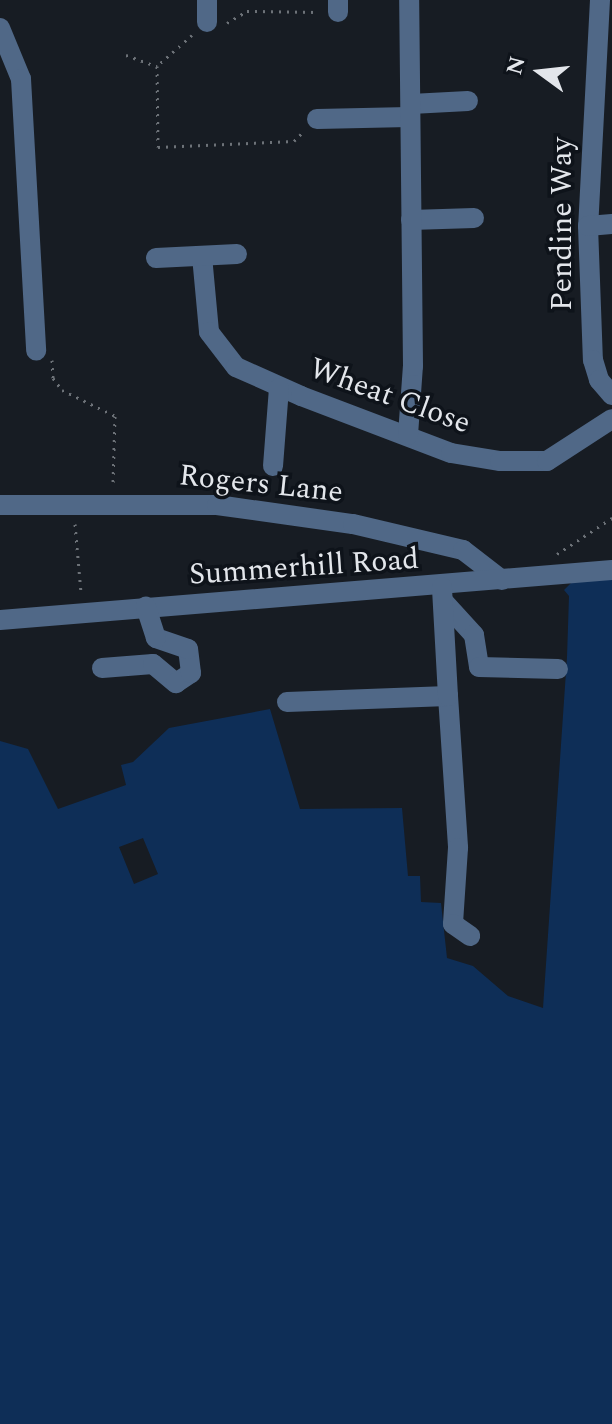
<!DOCTYPE html>
<html>
<head>
<meta charset="utf-8">
<style>
  body { margin:0 }
  #map { position:relative; width:612px; height:1424px; overflow:hidden; background:#171c23; font-family:Spectral,serif }
  div>[style] { position:absolute }
  .green>* { inset:0; background:#0e2e57 }
  .path>* { height:3px; margin-top:-1.5px; transform-origin:0; background:repeating-linear-gradient(90deg,#6d7278 0 2px,transparent 0 8px) }
  .minor>* { height:20px; margin:-10px; padding:0 10px; transform-origin:10px; border-radius:10px; background:#506887 }
  span { translate:-50% -50%; white-space:nowrap; text-align:center; line-height:1.15; -webkit-text-stroke:7px #0e131a; paint-order:stroke }
  .street-label { font-size:30px; color:#e3e6eb }
  .north { position:absolute; left:500px; top:32px; width:80px; height:80px; -webkit-text-stroke:6px #0e131a; paint-order:stroke; rotate:285deg; font-size:22px; font-weight:700; line-height:32px; text-align:center; color:#e3e6eb }
  .north::after { content:''; display:block; margin:auto; width:28px; height:36px; background:#e3e6eb; clip-path:polygon(50% 0,100% 100%,50% 72%,0 100%) }
</style>
</head>
<body>
<div id="map">
  <div class="green">
    <div style="clip-path:polygon(evenodd,612px 576px,612px 1424px,0 1424px,0 741px,28px 749px,58px 809px,126px 785px,121px 765px,133px 762px,169px 728px,270px 709px,300px 809px,402px 808px,408px 876px,420px 876px,421px 902px,441px 903px,447px 958px,473px 966px,508px 996px,543px 1008px,567px 657px,569px 596px,564px 590px,574px 580px,612px 576px,143px 838px,158px 874px,134px 884px,119px 847px,143px 838px)"></div>
  </div>
  <div class="path">
    <div style="left:227px;top:23px;width:23px;rotate:-31deg"></div>
    <div style="left:247px;top:11px;width:71px;rotate:0.8deg"></div>
    <div style="left:192px;top:35px;width:47px;rotate:138.5deg"></div>
    <div style="left:157px;top:66px;width:81px;rotate:89.3deg"></div>
    <div style="left:158px;top:147px;width:136px;rotate:-2.5deg"></div>
    <div style="left:294px;top:141px;width:13px;rotate:-45deg"></div>
    <div style="left:126px;top:55px;width:33px;rotate:20deg"></div>
    <div style="left:52px;top:360px;width:18px;rotate:87deg"></div>
    <div style="left:53px;top:378px;width:15px;rotate:53deg"></div>
    <div style="left:62px;top:390px;width:59px;rotate:26.1deg"></div>
    <div style="left:115px;top:416px;width:68px;rotate:91.7deg"></div>
    <div style="left:75px;top:524px;width:68px;rotate:85deg"></div>
    <div style="left:557px;top:554px;width:66px;rotate:-33.2deg"></div>
  </div>
  <div class="minor">
    <div style="left:207px;top:0;width:22px;rotate:90deg"></div>
    <div style="left:600px;top:0;width:226px;rotate:93deg"></div>
    <div style="left:588px;top:226px;width:134px;rotate:87.9deg"></div>
    <div style="left:593px;top:360px;width:21px;rotate:73deg"></div>
    <div style="left:599px;top:380px;width:20px;rotate:49deg"></div>
    <div style="left:338px;top:12px;width:12px;rotate:-90deg"></div>
    <div style="left:0;top:28px;width:55px;rotate:67.6deg"></div>
    <div style="left:21px;top:79px;width:272px;rotate:86.8deg"></div>
    <div style="left:411px;top:104px;width:57px;rotate:-3deg"></div>
    <div style="left:317px;top:119px;width:92px;rotate:-1.2deg"></div>
    <div style="left:411px;top:220px;width:63px;rotate:-1.8deg"></div>
    <div style="left:588px;top:226px;width:24px;rotate:-5deg"></div>
    <div style="left:202px;top:256px;width:76px;rotate:84.7deg"></div>
    <div style="left:209px;top:332px;width:44px;rotate:52.4deg"></div>
    <div style="left:236px;top:367px;width:71px;rotate:24deg"></div>
    <div style="left:301px;top:396px;width:160px;rotate:20.8deg"></div>
    <div style="left:451px;top:453px;width:50px;rotate:9.3deg"></div>
    <div style="left:500px;top:461px;width:47px"></div>
    <div style="left:547px;top:461px;width:77px;rotate:-32.9deg"></div>
    <div style="left:156px;top:258px;width:81px;rotate:-2.8deg"></div>
    <div style="left:408px;top:435px;width:69px;rotate:-85.9deg"></div>
    <div style="left:413px;top:366px;width:366px;rotate:-90.6deg"></div>
    <div style="left:273px;top:466px;width:78px;rotate:-85.6deg"></div>
    <div style="left:0;top:505px;width:217px"></div>
    <div style="left:217px;top:505px;width:137px;rotate:8deg"></div>
    <div style="left:353px;top:524px;width:113px;rotate:13.3deg"></div>
    <div style="left:463px;top:550px;width:49px;rotate:37.6deg"></div>
    <div style="left:443px;top:601px;width:46px;rotate:47.6deg"></div>
    <div style="left:474px;top:635px;width:32px;rotate:81deg"></div>
    <div style="left:479px;top:667px;width:79px;rotate:1.5deg"></div>
    <div style="left:0;top:620px;width:614px;rotate:-4.67deg"></div>
    <div style="left:102px;top:668px;width:51px;rotate:-4.5deg"></div>
    <div style="left:153px;top:664px;width:30px;rotate:40deg"></div>
    <div style="left:176px;top:683px;width:18px;rotate:-34deg"></div>
    <div style="left:191px;top:673px;width:24px;rotate:-97deg"></div>
    <div style="left:188px;top:649px;width:34px;rotate:-161deg"></div>
    <div style="left:156px;top:638px;width:33px;rotate:-108deg"></div>
    <div style="left:448px;top:696px;width:152px;rotate:86.2deg"></div>
    <div style="left:458px;top:848px;width:76px;rotate:93.8deg"></div>
    <div style="left:453px;top:924px;width:21px;rotate:35deg"></div>
    <div style="left:287px;top:702px;width:161px;rotate:-2.1deg"></div>
    <div style="left:448px;top:696px;width:109px;rotate:-93.2deg"></div>
  </div>
  <div class="street-label">
    <span style="left:562px;top:224px;rotate:-90deg">Pendine Way</span>
    <span style="left:390px;top:396px;rotate:20deg">Wheat Close</span>
    <span style="left:261px;top:484px;rotate:6deg">Rogers Lane</span>
    <span style="left:304px;top:567px;rotate:-4deg">Summerhill Road</span>
  </div>
  <div class="north">N</div>
</div>
</body>
</html>
